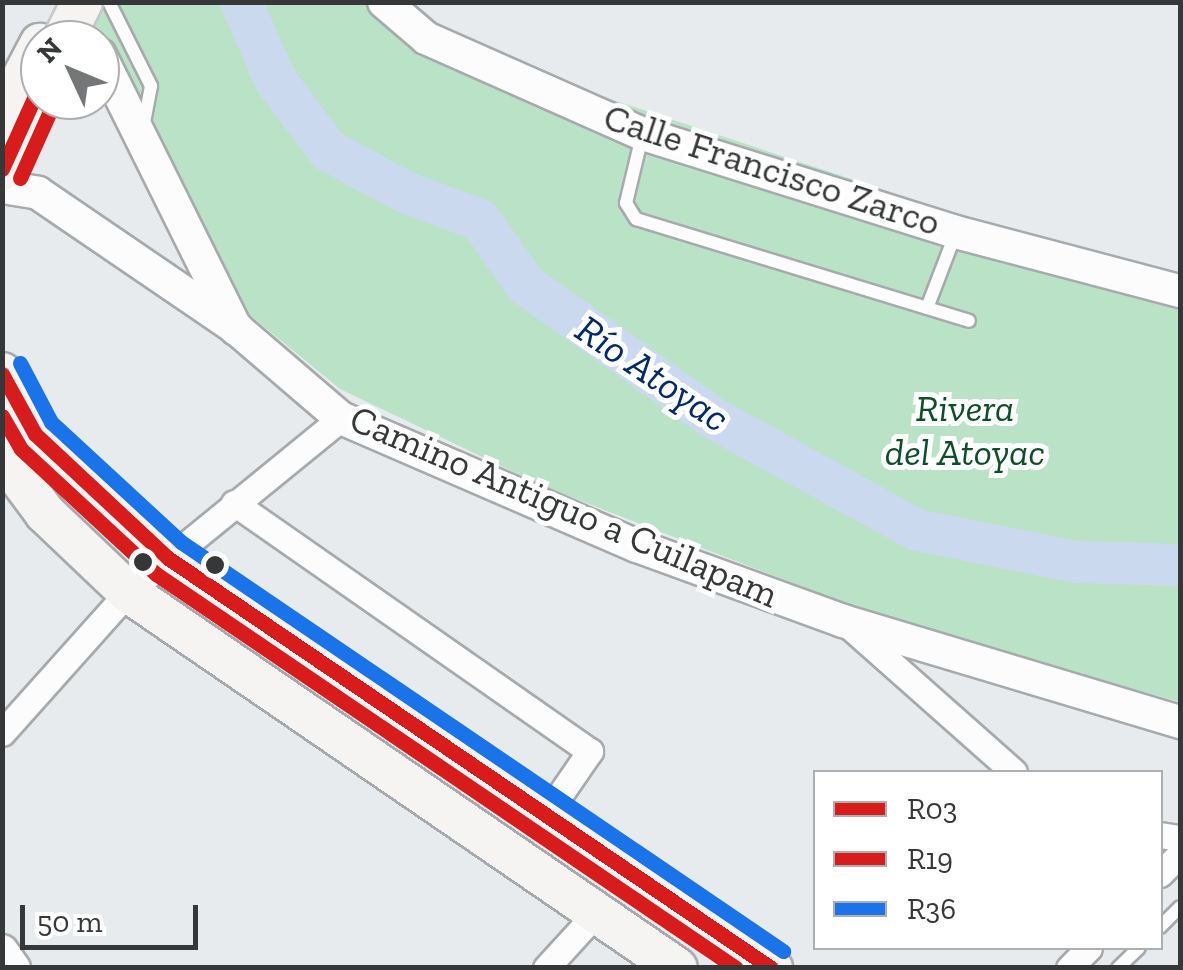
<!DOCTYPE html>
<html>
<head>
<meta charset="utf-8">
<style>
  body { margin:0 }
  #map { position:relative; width:1183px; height:970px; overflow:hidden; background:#e8ebed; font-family:"Zilla Slab",serif }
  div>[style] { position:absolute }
  .green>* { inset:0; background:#b9e2c6 }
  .river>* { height:42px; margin:-21px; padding:0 21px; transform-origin:21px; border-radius:21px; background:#cbd9ef }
  .roads { filter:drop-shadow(2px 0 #a7aaac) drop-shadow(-2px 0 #a7aaac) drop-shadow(0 2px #a7aaac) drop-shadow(0 -2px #a7aaac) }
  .service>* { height:12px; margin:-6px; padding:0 6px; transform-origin:6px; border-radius:6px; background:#fcfcfc }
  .minor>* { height:25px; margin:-12.5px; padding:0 12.5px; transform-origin:12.5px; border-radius:12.5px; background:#fcfcfc }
  .tertiary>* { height:32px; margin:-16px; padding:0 16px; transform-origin:16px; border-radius:16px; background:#fcfcfc }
  .primary>* { height:40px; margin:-20px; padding:0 20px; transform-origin:20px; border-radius:20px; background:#f6f4f2 }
  .bridges { filter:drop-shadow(2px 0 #c7c8c9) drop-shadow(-2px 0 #c7c8c9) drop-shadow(0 2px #c7c8c9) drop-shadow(0 -2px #c7c8c9) }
  .primary-bridge>* { height:40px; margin:-20px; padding:0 20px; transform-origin:20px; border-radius:20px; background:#f6f4f2 }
  .bus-1>* { height:15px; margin:-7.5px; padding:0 7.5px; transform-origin:7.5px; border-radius:7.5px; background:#d81b1b }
  .bus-2>* { height:15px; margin:-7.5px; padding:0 7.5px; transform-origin:7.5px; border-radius:7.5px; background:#d81b1b }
  .bus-3>* { height:15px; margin:-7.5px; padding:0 7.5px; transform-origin:7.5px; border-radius:7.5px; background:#1a73e8 }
  .dots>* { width:28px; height:28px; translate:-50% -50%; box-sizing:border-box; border:5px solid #fff; border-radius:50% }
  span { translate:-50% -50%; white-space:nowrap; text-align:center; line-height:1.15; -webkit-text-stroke:10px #fff; paint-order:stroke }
  .street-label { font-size:38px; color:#353739 }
  .park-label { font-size:38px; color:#0e4f29; font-style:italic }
  .water-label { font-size:40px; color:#012a6a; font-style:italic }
  .frame { position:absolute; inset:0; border:5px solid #353739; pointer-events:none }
  .legend { position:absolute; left:813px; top:770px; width:350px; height:180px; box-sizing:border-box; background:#fff; border:2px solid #aeafb0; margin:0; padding:12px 18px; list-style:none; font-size:30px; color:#353739 }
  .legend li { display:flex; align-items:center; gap:20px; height:50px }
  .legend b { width:50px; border:2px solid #aeafb0 }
  .north { position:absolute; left:20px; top:20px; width:100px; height:100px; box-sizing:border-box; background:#fff; border:2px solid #aeafb0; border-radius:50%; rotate:314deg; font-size:28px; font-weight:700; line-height:40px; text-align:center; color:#353739 }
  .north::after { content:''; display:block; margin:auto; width:35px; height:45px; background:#747678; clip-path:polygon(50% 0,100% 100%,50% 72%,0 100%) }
  .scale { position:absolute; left:20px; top:905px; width:178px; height:45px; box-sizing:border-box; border:5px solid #353739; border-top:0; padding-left:12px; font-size:30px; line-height:35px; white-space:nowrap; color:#353739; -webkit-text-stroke:8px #fff; paint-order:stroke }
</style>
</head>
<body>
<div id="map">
  <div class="green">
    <div style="clip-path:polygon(71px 3px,387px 3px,426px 38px,1180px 288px,1180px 702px,901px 625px,545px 487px,340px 389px,234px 302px,91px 20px)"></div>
  </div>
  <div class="river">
    <div style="left:241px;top:2px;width:86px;rotate:66.1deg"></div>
    <div style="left:276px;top:81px;width:88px;rotate:52.9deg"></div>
    <div style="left:329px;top:151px;width:86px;rotate:28.3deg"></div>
    <div style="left:405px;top:192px;width:80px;rotate:20.5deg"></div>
    <div style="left:480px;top:220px;width:80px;rotate:54.7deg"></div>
    <div style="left:526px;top:285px;width:229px;rotate:35.4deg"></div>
    <div style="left:713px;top:418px;width:233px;rotate:28.8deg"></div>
    <div style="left:917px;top:530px;width:162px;rotate:11.4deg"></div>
    <div style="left:1076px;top:562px;width:104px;rotate:1.7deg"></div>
  </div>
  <div class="roads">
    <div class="service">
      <div style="left:109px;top:2px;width:94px;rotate:63.4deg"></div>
      <div style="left:151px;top:86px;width:43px;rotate:100.8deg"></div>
      <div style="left:642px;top:136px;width:69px;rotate:103.4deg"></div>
      <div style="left:626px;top:203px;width:19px;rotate:58deg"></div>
      <div style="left:636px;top:219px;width:348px;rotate:17deg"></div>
      <div style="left:927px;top:308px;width:78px;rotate:-69deg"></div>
      <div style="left:1160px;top:927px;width:28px;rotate:-45deg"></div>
      <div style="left:1118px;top:968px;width:29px;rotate:-44deg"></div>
    </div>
    <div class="minor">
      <div style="left:234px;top:503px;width:434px;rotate:34.9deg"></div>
      <div style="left:590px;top:751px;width:78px;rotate:124.5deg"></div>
      <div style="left:849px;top:626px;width:220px;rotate:41.5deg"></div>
      <div style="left:2px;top:733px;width:189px;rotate:-48.2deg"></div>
      <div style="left:128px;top:592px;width:275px;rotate:-39.2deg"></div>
      <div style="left:1160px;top:835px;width:20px;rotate:9deg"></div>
      <div style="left:1160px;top:874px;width:28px;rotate:-45deg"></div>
      <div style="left:546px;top:968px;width:77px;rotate:-47.6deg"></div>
      <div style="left:1069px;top:968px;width:28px;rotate:-45deg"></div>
    </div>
    <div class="tertiary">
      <div style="left:384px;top:2px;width:55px;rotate:40.6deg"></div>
      <div style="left:426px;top:38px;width:237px;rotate:23.9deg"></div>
      <div style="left:643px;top:134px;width:328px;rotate:17.4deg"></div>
      <div style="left:956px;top:232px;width:232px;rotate:14.8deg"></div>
      <div style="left:100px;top:55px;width:306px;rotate:63.6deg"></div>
      <div style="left:2px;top:187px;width:36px;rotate:9deg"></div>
      <div style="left:38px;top:193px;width:241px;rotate:34.3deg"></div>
      <div style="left:237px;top:329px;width:137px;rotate:40.6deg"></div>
      <div style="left:341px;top:418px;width:322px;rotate:23.4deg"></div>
      <div style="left:637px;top:546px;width:219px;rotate:20deg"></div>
      <div style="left:843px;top:621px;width:352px;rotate:16.7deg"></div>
      <div style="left:2px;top:951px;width:21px;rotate:55deg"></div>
    </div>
    <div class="primary">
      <div style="left:9px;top:103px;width:67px;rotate:-62.3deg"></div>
      <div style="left:2px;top:170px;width:93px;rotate:-65.9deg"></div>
      <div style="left:2px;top:373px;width:69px;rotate:61.6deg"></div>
      <div style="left:35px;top:434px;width:182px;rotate:43deg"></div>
      <div style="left:168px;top:558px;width:730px;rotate:34.17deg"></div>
      <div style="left:2px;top:455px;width:72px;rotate:53.4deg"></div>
      <div style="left:45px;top:513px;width:115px;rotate:43.6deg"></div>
      <div style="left:128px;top:592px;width:665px;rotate:34.41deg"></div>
    </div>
  </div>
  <div class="bridges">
    <div class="primary-bridge">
      <div style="left:63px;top:40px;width:42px;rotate:-63.4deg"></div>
    </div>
  </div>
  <div class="bus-1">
    <div style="left:2px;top:169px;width:92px;rotate:-65.7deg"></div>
    <div style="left:2px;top:374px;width:68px;rotate:61.2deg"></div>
    <div style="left:35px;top:434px;width:182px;rotate:43deg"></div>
    <div style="left:168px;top:558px;width:729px;rotate:34.21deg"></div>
  </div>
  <div class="bus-2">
    <div style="left:20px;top:178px;width:85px;rotate:-65.8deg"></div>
    <div style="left:2px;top:416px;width:38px;rotate:60deg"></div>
    <div style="left:21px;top:449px;width:184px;rotate:42.8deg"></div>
    <div style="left:156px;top:574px;width:701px;rotate:34.19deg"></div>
  </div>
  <div class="bus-3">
    <div style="left:20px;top:363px;width:67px;rotate:62.3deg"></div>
    <div style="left:51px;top:422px;width:177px;rotate:42.7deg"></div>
    <div style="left:181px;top:542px;width:728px;rotate:34.19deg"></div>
  </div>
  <div class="dots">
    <div style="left:143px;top:562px;background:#353739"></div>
    <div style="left:215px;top:565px;background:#353739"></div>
  </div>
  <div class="street-label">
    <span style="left:772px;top:170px;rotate:18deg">Calle Francisco Zarco</span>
    <span style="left:564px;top:507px;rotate:23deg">Camino Antiguo a Cuilapam</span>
  </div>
  <div class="park-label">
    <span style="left:965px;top:431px">Rivera<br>del Atoyac</span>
  </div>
  <div class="water-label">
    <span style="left:653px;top:373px;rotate:34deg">Río Atoyac</span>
  </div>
  <div class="frame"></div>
  <ul class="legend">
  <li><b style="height:12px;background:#d81b1b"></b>R03</li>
  <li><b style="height:12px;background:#d81b1b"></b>R19</li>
  <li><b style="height:12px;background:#1a73e8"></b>R36</li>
  </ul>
  <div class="north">N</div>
  <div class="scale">50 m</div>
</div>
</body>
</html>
